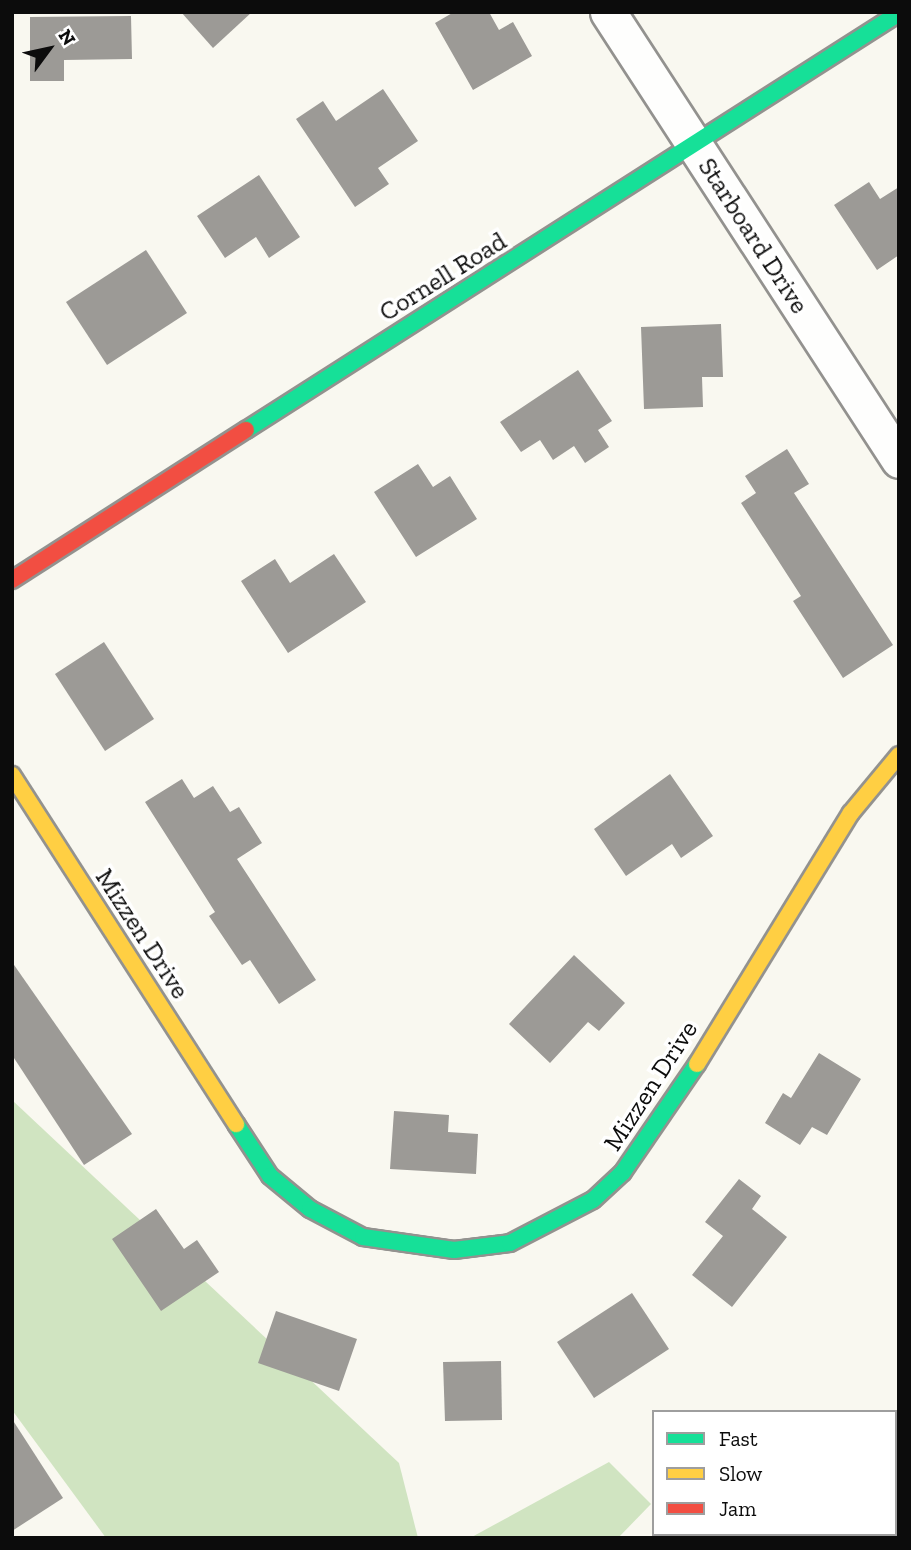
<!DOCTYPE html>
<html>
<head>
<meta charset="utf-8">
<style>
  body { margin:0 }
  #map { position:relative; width:911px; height:1550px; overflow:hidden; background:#f9f8f0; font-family:"Zilla Slab",serif }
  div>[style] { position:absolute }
  .forest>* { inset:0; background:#d0e4c1 }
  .building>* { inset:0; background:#9c9a96 }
  .roads { filter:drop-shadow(2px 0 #93928f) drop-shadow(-2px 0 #93928f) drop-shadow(0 2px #93928f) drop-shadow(0 -2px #93928f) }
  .street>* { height:35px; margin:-17.5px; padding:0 17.5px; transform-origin:17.5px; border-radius:17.5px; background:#fefefd }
  .fast>* { height:16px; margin:-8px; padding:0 8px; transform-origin:8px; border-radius:8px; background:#16e098 }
  .slow>* { height:16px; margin:-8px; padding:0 8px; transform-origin:8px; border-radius:8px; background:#ffcf43 }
  .jam>* { height:16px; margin:-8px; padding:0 8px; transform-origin:8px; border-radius:8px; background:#f24e42 }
  span { translate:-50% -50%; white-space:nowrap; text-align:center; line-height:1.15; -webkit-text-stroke:7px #fff; paint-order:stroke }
  .street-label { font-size:26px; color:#0c0c0c }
  .frame { position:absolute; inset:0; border:14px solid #0c0c0c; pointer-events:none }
  .legend { position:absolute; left:652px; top:1410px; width:245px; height:126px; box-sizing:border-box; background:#fff; border:2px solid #9e9e9e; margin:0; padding:9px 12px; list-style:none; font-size:21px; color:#0c0c0c }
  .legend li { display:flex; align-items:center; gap:14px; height:35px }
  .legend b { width:35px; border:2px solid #9e9e9e }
  .north { position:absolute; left:14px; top:14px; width:70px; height:70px; -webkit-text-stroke:5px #fff; paint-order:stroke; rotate:57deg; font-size:19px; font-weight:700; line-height:28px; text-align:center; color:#0c0c0c }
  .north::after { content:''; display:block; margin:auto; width:24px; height:32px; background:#0c0c0c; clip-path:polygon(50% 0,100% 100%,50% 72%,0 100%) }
</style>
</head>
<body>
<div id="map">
  <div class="forest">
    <div style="clip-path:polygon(12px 1100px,399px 1463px,418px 1538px,106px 1538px,12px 1410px)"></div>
    <div style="clip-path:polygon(609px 1462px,651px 1504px,618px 1538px,470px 1538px)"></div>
  </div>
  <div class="building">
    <div style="clip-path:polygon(181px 12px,252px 12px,213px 48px)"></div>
    <div style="clip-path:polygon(454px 12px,489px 12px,499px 30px,513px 22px,532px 56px,473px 90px,435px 23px)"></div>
    <div style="clip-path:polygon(131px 16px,132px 59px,64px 60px,64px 81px,30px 81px,30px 17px)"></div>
    <div style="clip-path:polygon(383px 89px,418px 141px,378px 168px,389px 184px,355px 207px,296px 119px,323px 101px,336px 121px)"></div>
    <div style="clip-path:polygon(259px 175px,300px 237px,269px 258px,256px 237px,225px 258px,197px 216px)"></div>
    <div style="clip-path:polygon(869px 182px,880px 199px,899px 187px,899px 255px,877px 270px,834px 205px)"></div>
    <div style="clip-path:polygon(146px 250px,187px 313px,107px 365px,66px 302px)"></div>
    <div style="clip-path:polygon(721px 324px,723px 377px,702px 377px,703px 407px,644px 409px,641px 327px)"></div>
    <div style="clip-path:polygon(578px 370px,612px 421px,598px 430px,609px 447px,585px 463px,574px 446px,553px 460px,540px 440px,521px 452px,500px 422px)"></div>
    <div style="clip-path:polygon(787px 449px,809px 484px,794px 493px,893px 645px,843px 678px,793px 601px,801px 596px,741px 503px,756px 493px,745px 476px)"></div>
    <div style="clip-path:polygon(418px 464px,433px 487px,450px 476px,477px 519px,416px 557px,374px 492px)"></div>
    <div style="clip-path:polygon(334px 554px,366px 602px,288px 653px,241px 581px,275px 559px,290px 583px)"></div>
    <div style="clip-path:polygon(104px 642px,154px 719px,105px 751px,55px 674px)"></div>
    <div style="clip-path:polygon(670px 774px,713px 836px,681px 858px,672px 844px,626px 876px,594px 829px)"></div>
    <div style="clip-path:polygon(182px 779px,194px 798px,213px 786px,230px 812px,239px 807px,262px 843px,237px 859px,316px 980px,279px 1004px,250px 960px,242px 965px,209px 916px,215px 912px,145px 802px)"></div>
    <div style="clip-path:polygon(574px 955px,625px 1003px,599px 1031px,588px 1022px,550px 1063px,509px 1024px)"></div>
    <div style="clip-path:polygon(12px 962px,132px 1134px,84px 1165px,12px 1055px)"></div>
    <div style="clip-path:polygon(819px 1053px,861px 1079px,827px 1135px,812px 1127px,800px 1145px,765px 1123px,783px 1093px,791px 1098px)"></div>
    <div style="clip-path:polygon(394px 1111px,449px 1115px,448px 1132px,478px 1134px,476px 1174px,390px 1169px)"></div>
    <div style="clip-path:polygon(739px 1179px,761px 1196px,752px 1209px,787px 1237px,732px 1307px,692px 1275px,723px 1236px,705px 1222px)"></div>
    <div style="clip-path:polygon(156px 1209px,184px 1249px,197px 1240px,219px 1272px,161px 1311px,112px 1239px)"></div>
    <div style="clip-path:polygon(632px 1293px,669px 1349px,594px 1398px,557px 1342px)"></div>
    <div style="clip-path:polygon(276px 1311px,357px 1339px,339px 1391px,258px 1363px)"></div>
    <div style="clip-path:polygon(501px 1361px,502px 1420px,445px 1421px,443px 1362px)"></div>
    <div style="clip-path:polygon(12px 1419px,63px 1498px,12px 1531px)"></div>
  </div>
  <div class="roads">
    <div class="street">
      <div style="left:608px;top:12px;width:534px;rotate:56.99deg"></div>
    </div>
    <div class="fast">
      <div style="left:246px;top:430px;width:775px;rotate:-32.56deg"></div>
      <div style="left:236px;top:1124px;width:62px;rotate:56.8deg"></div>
      <div style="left:270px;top:1176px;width:52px;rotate:39.5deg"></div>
      <div style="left:310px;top:1209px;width:60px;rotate:27.8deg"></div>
      <div style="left:363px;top:1237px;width:92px;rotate:8.1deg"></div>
      <div style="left:454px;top:1250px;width:56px;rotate:-7.1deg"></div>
      <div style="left:510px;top:1243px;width:93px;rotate:-27.4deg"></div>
      <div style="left:593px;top:1200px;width:41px;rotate:-43deg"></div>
      <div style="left:623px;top:1172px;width:131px;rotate:-55.6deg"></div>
    </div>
    <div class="slow">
      <div style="left:12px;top:775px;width:415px;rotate:57.3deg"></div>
      <div style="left:697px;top:1064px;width:294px;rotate:-58.5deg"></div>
      <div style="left:851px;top:813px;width:75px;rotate:-50.4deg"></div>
    </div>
    <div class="jam">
      <div style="left:12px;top:580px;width:278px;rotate:-32.7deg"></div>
    </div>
  </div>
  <div class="street-label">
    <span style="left:753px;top:236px;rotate:57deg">Starboard Drive</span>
    <span style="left:443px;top:277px;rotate:-32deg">Cornell Road</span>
    <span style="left:142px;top:934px;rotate:57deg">Mizzen Drive</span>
    <span style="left:651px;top:1086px;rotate:-57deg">Mizzen Drive</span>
  </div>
  <div class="frame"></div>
  <ul class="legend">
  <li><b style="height:9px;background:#16e098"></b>Fast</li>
  <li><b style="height:9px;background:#ffcf43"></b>Slow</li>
  <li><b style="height:9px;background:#f24e42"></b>Jam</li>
  </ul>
  <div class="north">N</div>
</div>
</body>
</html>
